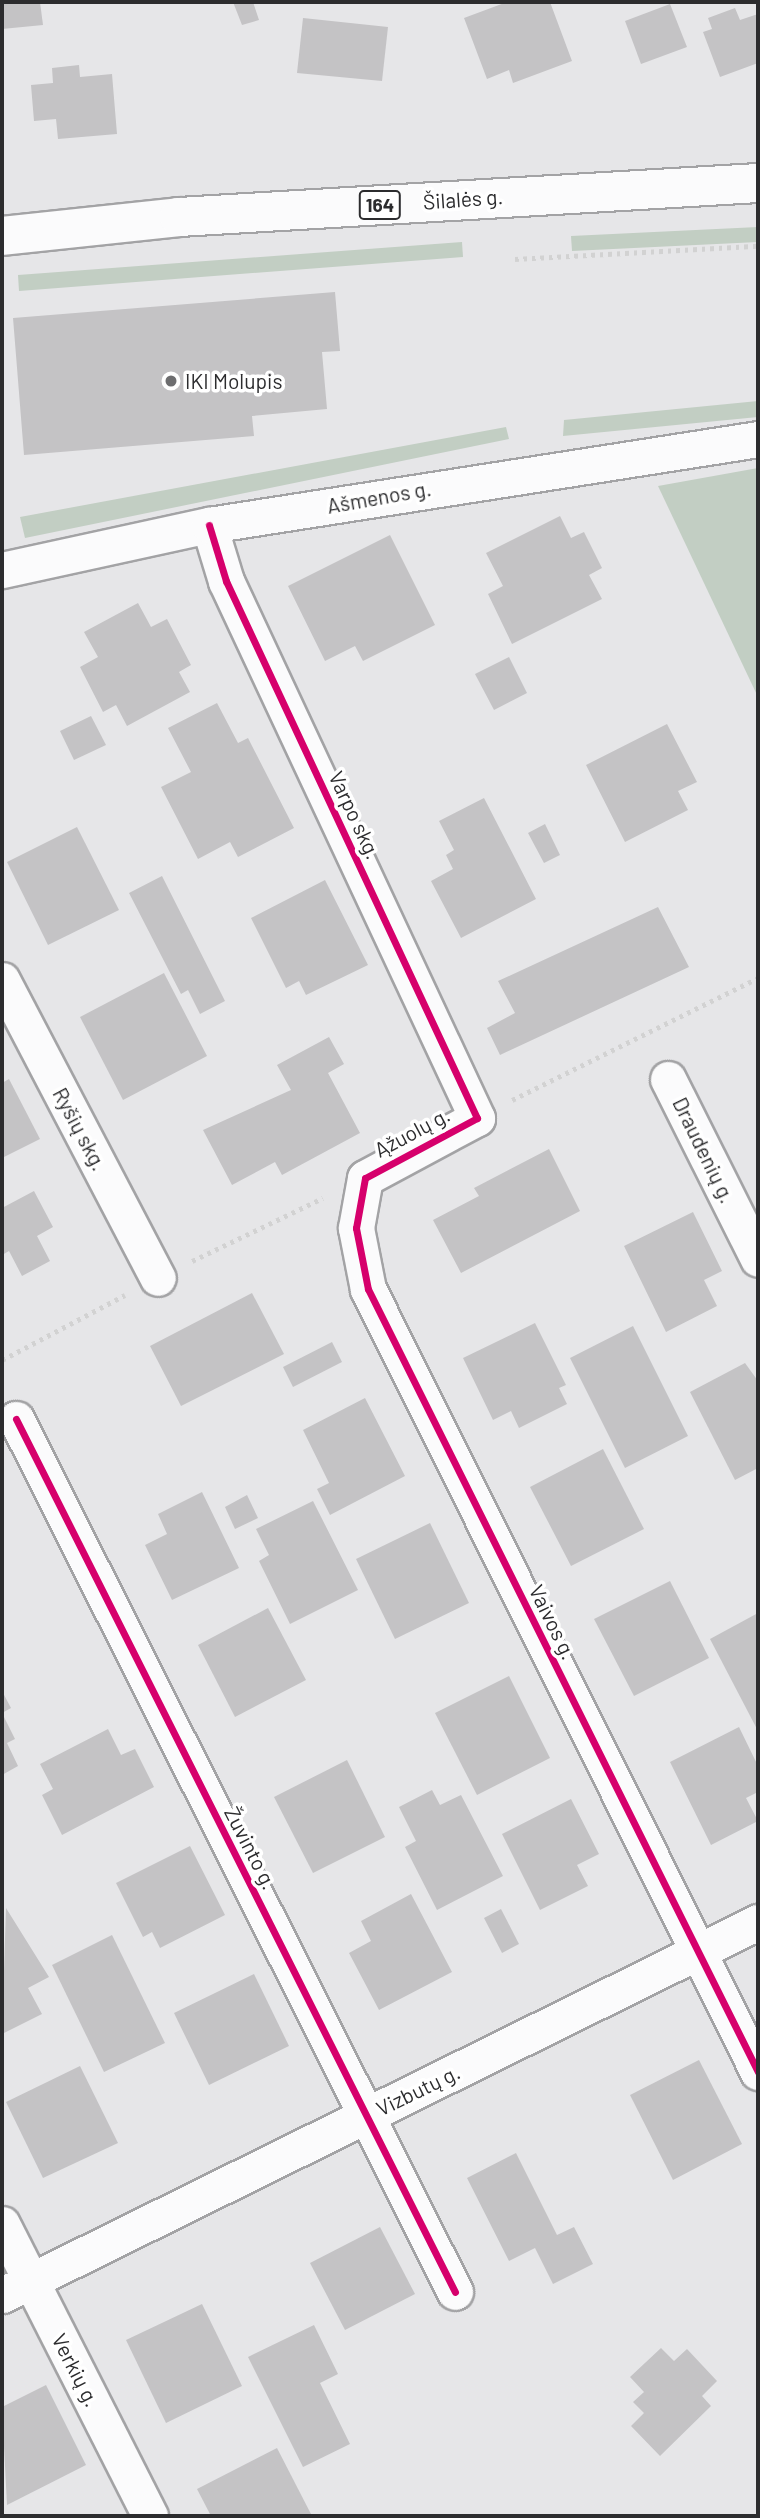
<!DOCTYPE html>
<html>
<head>
<meta charset="utf-8">
<style>
  body { margin:0 }
  #map { position:relative; width:760px; height:2518px; overflow:hidden; background:#e6e6e8; font-family:Barlow,sans-serif }
  div>[style] { position:absolute }
  .green>* { inset:0; background:#c2cec3 }
  .building>* { inset:0; background:#c4c3c5 }
  .path>* { height:4.5px; margin-top:-2.25px; transform-origin:0; background:repeating-linear-gradient(90deg,#d2d2d2 0 3.5px,transparent 0 8.5px) }
  .roads { filter:drop-shadow(2px 0 #a3a3a5) drop-shadow(-2px 0 #a3a3a5) drop-shadow(0 2px #a3a3a5) drop-shadow(0 -2px #a3a3a5) }
  .street>* { height:35px; margin:-17.5px; padding:0 17.5px; transform-origin:17.5px; border-radius:17.5px; background:#fbfbfc }
  .primary>* { height:38px; margin:-19px; padding:0 19px; transform-origin:19px; border-radius:19px; background:#fbfbfc }
  .cycleway>* { height:7px; margin:-3.5px; padding:0 3.5px; transform-origin:3.5px; border-radius:3.5px; background:#d6006c }
  .dots>* { width:19px; height:19px; translate:-50% -50%; box-sizing:border-box; border:4px solid #fff; border-radius:50% }
  span { translate:-50% -50%; white-space:nowrap; text-align:center; line-height:1.15; -webkit-text-stroke:7px #fff; paint-order:stroke }
  .shield-label span { padding:2px 5px; background:#fff; border:2px solid; border-radius:5px; -webkit-text-stroke-width:0 }
  .shield-label { font-size:19px; color:#2c2c2e; font-weight:700 }
  .street-label { font-size:21px; color:#2c2c2e }
  .poi-label { font-size:21px; color:#2c2c2e }
  .left { translate:0 -50%; text-align:left }
  .frame { position:absolute; inset:0; border:4px solid #2c2c2e; pointer-events:none }
</style>
</head>
<body>
<div id="map">
  <div class="green">
    <div style="clip-path:polygon(758px 227px,758px 242px,572px 251px,571px 236px)"></div>
    <div style="clip-path:polygon(462px 242px,463px 257px,19px 291px,18px 275px)"></div>
    <div style="clip-path:polygon(758px 401px,758px 417px,563px 436px,564px 420px)"></div>
    <div style="clip-path:polygon(506px 427px,509px 439px,25px 538px,20px 517px)"></div>
    <div style="clip-path:polygon(758px 468px,758px 697px,658px 486px)"></div>
  </div>
  <div class="building">
    <div style="clip-path:polygon(2px 2px,40px 2px,43px 25px,2px 29px)"></div>
    <div style="clip-path:polygon(233px 2px,253px 2px,259px 20px,242px 25px)"></div>
    <div style="clip-path:polygon(507px 2px,550px 2px,572px 61px,513px 83px,509px 70px,487px 79px,464px 18px)"></div>
    <div style="clip-path:polygon(670px 4px,687px 47px,641px 64px,625px 21px)"></div>
    <div style="clip-path:polygon(735px 8px,740px 20px,758px 14px,758px 63px,720px 77px,703px 32px,712px 29px,708px 18px)"></div>
    <div style="clip-path:polygon(303px 18px,388px 27px,382px 81px,297px 73px)"></div>
    <div style="clip-path:polygon(79px 65px,80px 77px,112px 74px,117px 134px,58px 139px,56px 119px,34px 121px,31px 85px,53px 83px,52px 68px)"></div>
    <div style="clip-path:polygon(335px 292px,340px 351px,322px 352px,327px 409px,252px 416px,254px 436px,24px 455px,13px 318px)"></div>
    <div style="clip-path:polygon(560px 516px,571px 538px,584px 532px,602px 568px,589px 575px,602px 599px,512px 644px,488px 594px,503px 586px,486px 553px)"></div>
    <div style="clip-path:polygon(390px 535px,435px 625px,363px 661px,355px 646px,325px 661px,288px 586px)"></div>
    <div style="clip-path:polygon(138px 603px,151px 627px,167px 619px,191px 665px,179px 672px,190px 692px,127px 726px,116px 705px,103px 712px,80px 667px,98px 657px,84px 632px)"></div>
    <div style="clip-path:polygon(509px 657px,527px 693px,494px 710px,475px 674px)"></div>
    <div style="clip-path:polygon(217px 703px,238px 743px,248px 738px,294px 828px,238px 857px,230px 842px,198px 859px,161px 787px,191px 772px,168px 728px)"></div>
    <div style="clip-path:polygon(91px 716px,106px 745px,74px 760px,60px 731px)"></div>
    <div style="clip-path:polygon(667px 724px,697px 782px,678px 791px,688px 810px,625px 842px,586px 765px)"></div>
    <div style="clip-path:polygon(484px 798px,536px 899px,461px 938px,431px 881px,453px 869px,446px 855px,454px 850px,439px 821px)"></div>
    <div style="clip-path:polygon(545px 824px,560px 855px,544px 863px,528px 833px)"></div>
    <div style="clip-path:polygon(77px 827px,119px 910px,48px 945px,7px 862px)"></div>
    <div style="clip-path:polygon(162px 876px,225px 1001px,200px 1014px,188px 990px,181px 994px,129px 893px)"></div>
    <div style="clip-path:polygon(325px 880px,368px 965px,306px 995px,299px 981px,286px 988px,251px 918px)"></div>
    <div style="clip-path:polygon(658px 907px,689px 967px,500px 1055px,487px 1028px,515px 1013px,498px 981px)"></div>
    <div style="clip-path:polygon(164px 973px,207px 1056px,123px 1100px,80px 1017px)"></div>
    <div style="clip-path:polygon(329px 1037px,344px 1064px,328px 1073px,360px 1133px,282px 1175px,275px 1162px,232px 1185px,203px 1130px,291px 1090px,277px 1065px)"></div>
    <div style="clip-path:polygon(9px 1079px,40px 1139px,2px 1158px,2px 1083px)"></div>
    <div style="clip-path:polygon(549px 1149px,580px 1211px,461px 1273px,433px 1220px,479px 1196px,474px 1188px)"></div>
    <div style="clip-path:polygon(34px 1191px,53px 1227px,37px 1236px,50px 1261px,22px 1276px,9px 1251px,2px 1255px,2px 1208px)"></div>
    <div style="clip-path:polygon(693px 1212px,722px 1271px,704px 1280px,717px 1306px,666px 1332px,624px 1246px)"></div>
    <div style="clip-path:polygon(252px 1293px,284px 1354px,181px 1406px,150px 1346px)"></div>
    <div style="clip-path:polygon(535px 1323px,566px 1385px,559px 1388px,567px 1404px,519px 1428px,511px 1411px,493px 1420px,463px 1358px)"></div>
    <div style="clip-path:polygon(633px 1326px,688px 1436px,625px 1468px,570px 1358px)"></div>
    <div style="clip-path:polygon(332px 1342px,342px 1362px,293px 1387px,283px 1367px)"></div>
    <div style="clip-path:polygon(745px 1363px,758px 1381px,758px 1468px,735px 1480px,690px 1392px)"></div>
    <div style="clip-path:polygon(365px 1398px,405px 1476px,330px 1515px,317px 1489px,329px 1483px,303px 1430px)"></div>
    <div style="clip-path:polygon(603px 1449px,644px 1529px,571px 1566px,530px 1487px)"></div>
    <div style="clip-path:polygon(202px 1492px,239px 1568px,172px 1600px,145px 1545px,167px 1534px,158px 1514px)"></div>
    <div style="clip-path:polygon(247px 1495px,258px 1518px,235px 1529px,225px 1507px)"></div>
    <div style="clip-path:polygon(313px 1501px,358px 1590px,290px 1624px,259px 1561px,269px 1555px,256px 1529px)"></div>
    <div style="clip-path:polygon(430px 1523px,469px 1603px,395px 1639px,356px 1559px)"></div>
    <div style="clip-path:polygon(670px 1581px,709px 1658px,634px 1696px,594px 1619px)"></div>
    <div style="clip-path:polygon(268px 1608px,306px 1680px,235px 1717px,198px 1645px)"></div>
    <div style="clip-path:polygon(758px 1613px,758px 1731px,710px 1639px)"></div>
    <div style="clip-path:polygon(509px 1676px,550px 1758px,477px 1795px,435px 1713px)"></div>
    <div style="clip-path:polygon(2px 1691px,11px 1708px,2px 1713px,15px 1739px,7px 1743px,18px 1766px,2px 1775px)"></div>
    <div style="clip-path:polygon(739px 1727px,758px 1766px,758px 1792px,746px 1798px,758px 1821px,711px 1845px,670px 1762px)"></div>
    <div style="clip-path:polygon(108px 1729px,121px 1755px,135px 1749px,154px 1787px,62px 1835px,42px 1795px,53px 1789px,40px 1764px)"></div>
    <div style="clip-path:polygon(347px 1760px,385px 1837px,313px 1873px,274px 1797px)"></div>
    <div style="clip-path:polygon(432px 1790px,440px 1805px,461px 1795px,503px 1876px,437px 1910px,405px 1847px,416px 1841px,399px 1807px)"></div>
    <div style="clip-path:polygon(571px 1799px,599px 1854px,577px 1865px,588px 1886px,540px 1910px,502px 1834px)"></div>
    <div style="clip-path:polygon(190px 1846px,225px 1915px,160px 1948px,152px 1932px,143px 1937px,116px 1883px)"></div>
    <div style="clip-path:polygon(411px 1894px,452px 1972px,379px 2010px,349px 1953px,371px 1941px,361px 1921px)"></div>
    <div style="clip-path:polygon(6px 1908px,49px 1977px,28px 1988px,42px 2014px,2px 2034px)"></div>
    <div style="clip-path:polygon(501px 1909px,519px 1944px,502px 1953px,484px 1918px)"></div>
    <div style="clip-path:polygon(112px 1935px,165px 2043px,104px 2072px,52px 1965px)"></div>
    <div style="clip-path:polygon(254px 1974px,289px 2046px,209px 2085px,174px 2013px)"></div>
    <div style="clip-path:polygon(699px 2060px,742px 2144px,673px 2180px,630px 2095px)"></div>
    <div style="clip-path:polygon(80px 2066px,118px 2143px,43px 2178px,6px 2102px)"></div>
    <div style="clip-path:polygon(516px 2153px,557px 2235px,574px 2227px,593px 2264px,553px 2284px,535px 2248px,509px 2261px,467px 2178px)"></div>
    <div style="clip-path:polygon(380px 2227px,415px 2294px,345px 2330px,310px 2263px)"></div>
    <div style="clip-path:polygon(202px 2304px,242px 2386px,166px 2423px,126px 2340px)"></div>
    <div style="clip-path:polygon(314px 2325px,338px 2374px,320px 2383px,350px 2444px,303px 2467px,248px 2357px)"></div>
    <div style="clip-path:polygon(661px 2348px,674px 2361px,687px 2349px,717px 2381px,702px 2396px,711px 2406px,660px 2456px,631px 2426px,644px 2413px,633px 2402px,644px 2392px,630px 2377px)"></div>
    <div style="clip-path:polygon(46px 2385px,86px 2465px,7px 2505px,2px 2407px)"></div>
    <div style="clip-path:polygon(277px 2448px,312px 2516px,211px 2516px,197px 2489px)"></div>
  </div>
  <div class="path">
    <div style="left:515px;top:259px;width:243px;rotate:-3.1deg"></div>
    <div style="left:512px;top:1100px;width:275px;rotate:-26.4deg"></div>
    <div style="left:192px;top:1261px;width:145px;rotate:-25.7deg"></div>
    <div style="left:2px;top:1360px;width:139px;rotate:-27.9deg"></div>
  </div>
  <div class="roads">
    <div class="street">
      <div style="left:209px;top:525px;width:59px;rotate:73.1deg"></div>
      <div style="left:226px;top:581px;width:593px;rotate:64.95deg"></div>
      <div style="left:477px;top:1118px;width:127px;rotate:151.8deg"></div>
      <div style="left:365px;top:1178px;width:51px;rotate:100.2deg"></div>
      <div style="left:356px;top:1228px;width:62px;rotate:78.9deg"></div>
      <div style="left:368px;top:1289px;width:875px;rotate:63.52deg"></div>
      <div style="left:2px;top:570px;width:212px;rotate:-12.3deg"></div>
      <div style="left:209px;top:525px;width:556px;rotate:-8.9deg"></div>
      <div style="left:2px;top:980px;width:336px;rotate:62.4deg"></div>
      <div style="left:668px;top:1079px;width:201px;rotate:63.4deg"></div>
      <div style="left:16px;top:1419px;width:977px;rotate:63.3deg"></div>
      <div style="left:2px;top:2224px;width:327px;rotate:63.1deg"></div>
      <div style="left:2px;top:2295px;width:843px;rotate:-26.26deg"></div>
    </div>
    <div class="primary">
      <div style="left:2px;top:236px;width:178px;rotate:-6.1deg"></div>
      <div style="left:179px;top:217px;width:580px;rotate:-3.36deg"></div>
    </div>
  </div>
  <div class="cycleway">
    <div style="left:209px;top:525px;width:59px;rotate:73.1deg"></div>
    <div style="left:226px;top:581px;width:593px;rotate:64.95deg"></div>
    <div style="left:477px;top:1118px;width:127px;rotate:151.8deg"></div>
    <div style="left:365px;top:1178px;width:51px;rotate:100.2deg"></div>
    <div style="left:356px;top:1228px;width:62px;rotate:78.9deg"></div>
    <div style="left:368px;top:1289px;width:875px;rotate:63.52deg"></div>
    <div style="left:16px;top:1419px;width:977px;rotate:63.3deg"></div>
  </div>
  <div class="dots">
    <div style="left:171px;top:381px;background:#6d6d6f"></div>
  </div>
  <div class="shield-label">
    <span style="left:380px;top:205px">164</span>
  </div>
  <div class="street-label">
    <span style="left:463px;top:199px;rotate:-4deg">Šilalės g.</span>
    <span style="left:379px;top:497px;rotate:-10deg">Ašmenos g.</span>
    <span style="left:355px;top:815px;rotate:65deg">Varpo skg.</span>
    <span style="left:80px;top:1129px;rotate:62deg">Ryšių skg.</span>
    <span style="left:412px;top:1132px;rotate:-28deg">Ąžuolų g.</span>
    <span style="left:704px;top:1150px;rotate:64deg">Draudenių g.</span>
    <span style="left:553px;top:1622px;rotate:64deg">Vaivos g.</span>
    <span style="left:251px;top:1848px;rotate:63deg">Žuvinto g.</span>
    <span style="left:418px;top:2090px;rotate:-26deg">Vizbutų g.</span>
    <span style="left:76px;top:2370px;rotate:63deg">Verkių g.</span>
  </div>
  <div class="poi-label">
    <span class="left" style="left:185px;top:381px">IKI Molupis</span>
  </div>
  <div class="frame"></div>
</div>
</body>
</html>
